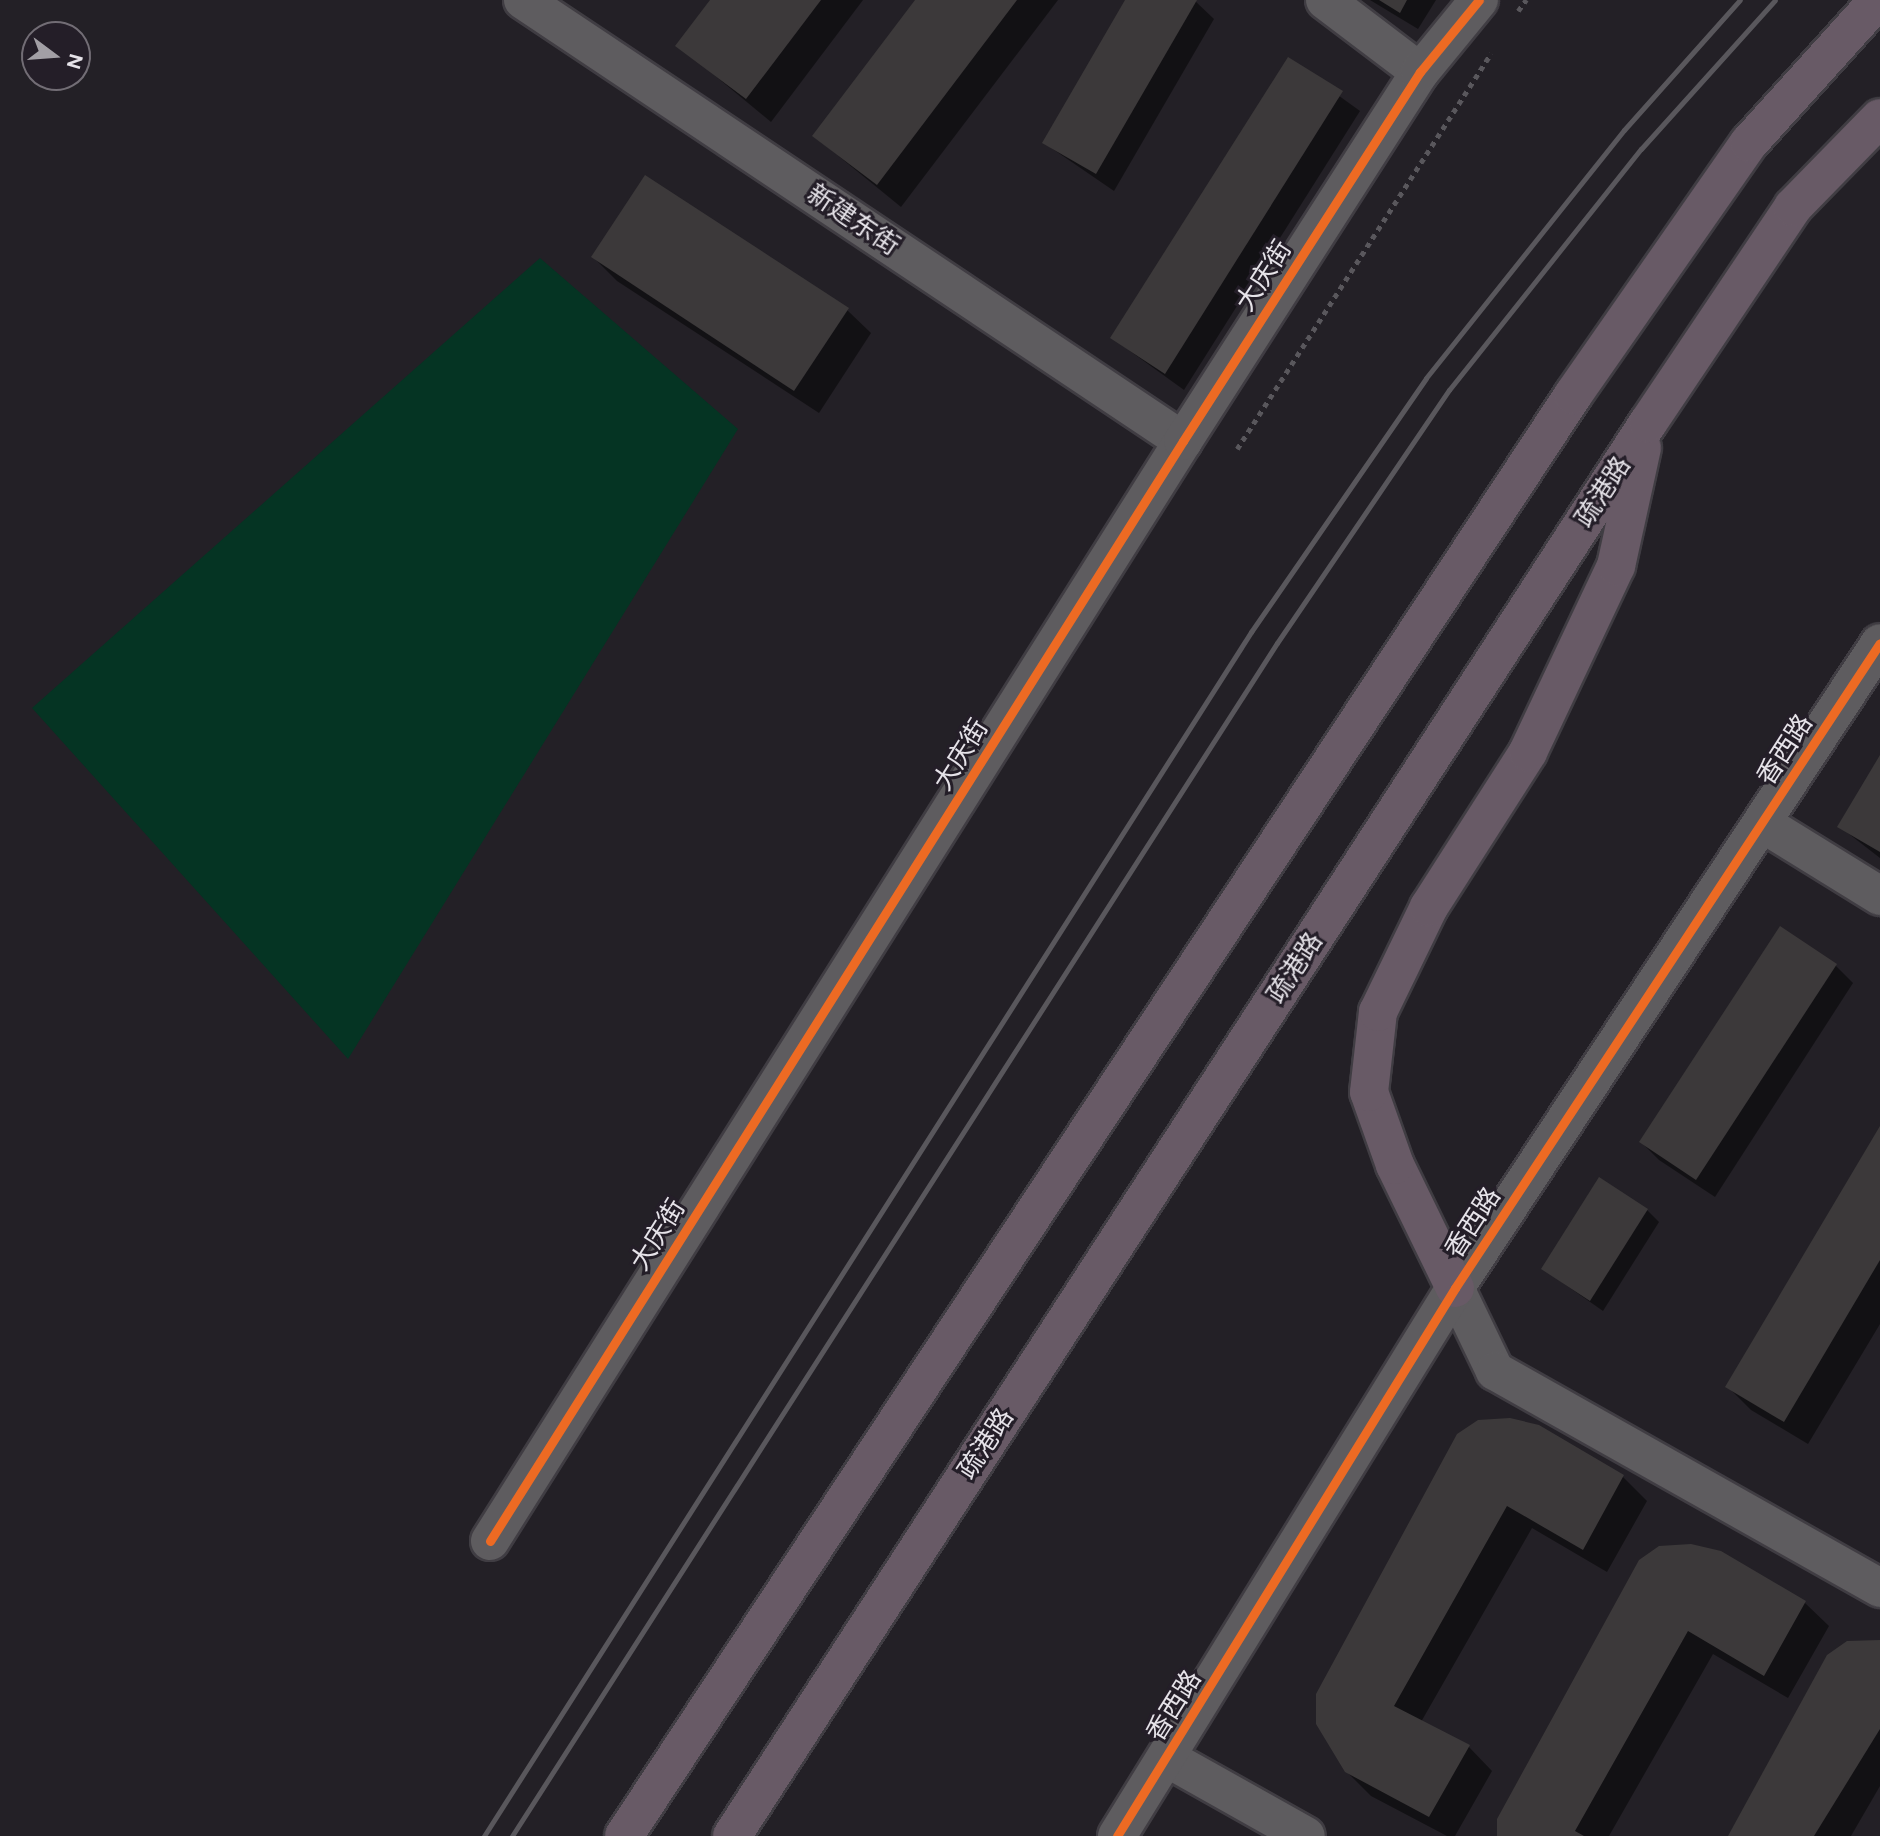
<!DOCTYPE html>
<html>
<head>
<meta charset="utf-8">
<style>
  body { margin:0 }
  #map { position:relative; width:1880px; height:1836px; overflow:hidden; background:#232026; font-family:Figtree,"Noto Sans SC",sans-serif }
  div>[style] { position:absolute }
  .green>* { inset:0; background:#053423 }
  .shadow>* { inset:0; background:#0007 }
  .building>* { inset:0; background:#3c393a }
  .path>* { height:4.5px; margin-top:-2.25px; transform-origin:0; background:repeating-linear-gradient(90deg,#59575c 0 5px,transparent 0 10px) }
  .roads { filter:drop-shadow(2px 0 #403d43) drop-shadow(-2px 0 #403d43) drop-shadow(0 2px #403d43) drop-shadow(0 -2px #403d43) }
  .minor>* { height:38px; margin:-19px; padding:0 19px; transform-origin:19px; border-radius:19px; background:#5e5c5f }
  .highway>* { height:38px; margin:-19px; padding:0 19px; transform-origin:19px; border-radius:19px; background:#685a66 }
  .rail>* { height:5px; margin:-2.5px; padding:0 2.5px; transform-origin:2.5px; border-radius:2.5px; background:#59575c }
  .cycleway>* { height:9px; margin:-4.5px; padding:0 4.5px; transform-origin:4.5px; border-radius:4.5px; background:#ed6a23 }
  span { translate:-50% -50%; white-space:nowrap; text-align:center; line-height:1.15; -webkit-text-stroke:6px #241e28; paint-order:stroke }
  .street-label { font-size:26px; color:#e6e3e9 }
  .north { position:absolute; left:21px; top:21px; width:70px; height:70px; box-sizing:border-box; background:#241e28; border:2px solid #726d75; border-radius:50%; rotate:106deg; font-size:19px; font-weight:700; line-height:28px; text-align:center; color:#e6e3e9 }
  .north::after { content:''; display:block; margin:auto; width:24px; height:32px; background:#a29fa5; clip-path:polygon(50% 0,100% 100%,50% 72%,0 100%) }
</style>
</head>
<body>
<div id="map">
  <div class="green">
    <div style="clip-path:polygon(540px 258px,738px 429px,348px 1059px,32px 708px)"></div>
  </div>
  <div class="shadow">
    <div style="clip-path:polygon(712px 0,863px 0,771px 122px,678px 45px)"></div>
    <div style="clip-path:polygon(917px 0,1058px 0,901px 207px,814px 136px)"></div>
    <div style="clip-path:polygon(1127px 0,1194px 0,1214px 19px,1114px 191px,1044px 143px)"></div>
    <div style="clip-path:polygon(1370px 0,1436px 0,1418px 29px)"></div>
    <div style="clip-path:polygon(1288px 59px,1360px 111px,1184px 390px,1112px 338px)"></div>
    <div style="clip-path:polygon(593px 257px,847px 310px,871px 333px,819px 413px,617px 281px)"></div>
    <div style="clip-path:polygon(1880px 758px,1880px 858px,1840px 827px)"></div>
    <div style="clip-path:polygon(1835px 965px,1853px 983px,1715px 1197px,1659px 1160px,1641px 1142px)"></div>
    <div style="clip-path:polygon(1880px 1129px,1880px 1324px,1808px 1444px,1751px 1410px,1727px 1386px)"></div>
    <div style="clip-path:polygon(1647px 1210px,1659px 1222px,1603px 1311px,1543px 1269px)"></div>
    <div style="clip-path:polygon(1539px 1427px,1623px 1477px,1647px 1501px,1607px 1572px,1532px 1528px,1421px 1722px,1469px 1747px,1492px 1771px,1455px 1836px,1447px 1836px,1371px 1796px,1346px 1771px)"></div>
    <div style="clip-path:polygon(1640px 1561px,1805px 1603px,1829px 1626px,1788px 1698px,1713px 1654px,1609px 1836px,1499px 1836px)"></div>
    <div style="clip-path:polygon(1880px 1641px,1880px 1786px,1851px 1836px,1730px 1836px)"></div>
  </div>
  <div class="building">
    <div style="clip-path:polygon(710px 0,821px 0,746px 99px,675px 46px)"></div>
    <div style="clip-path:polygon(915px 0,1017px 0,877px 185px,812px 136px)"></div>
    <div style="clip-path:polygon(1125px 0,1197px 0,1096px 174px,1042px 143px)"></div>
    <div style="clip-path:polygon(1379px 0,1407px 0,1400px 13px)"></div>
    <div style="clip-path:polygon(1288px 57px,1343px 91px,1165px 374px,1110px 338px)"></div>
    <div style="clip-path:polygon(645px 175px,849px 308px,794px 391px,591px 257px)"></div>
    <div style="clip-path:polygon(1880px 755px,1880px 852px,1837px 827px)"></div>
    <div style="clip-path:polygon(1780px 926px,1837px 964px,1696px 1180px,1639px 1142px)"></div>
    <div style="clip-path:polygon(1880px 1126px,1880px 1260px,1784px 1422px,1725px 1387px)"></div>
    <div style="clip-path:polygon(1599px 1177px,1648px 1209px,1590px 1301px,1541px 1269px)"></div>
    <div style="clip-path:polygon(1510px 1418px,1539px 1425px,1624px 1475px,1583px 1550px,1507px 1506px,1394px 1706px,1470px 1745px,1429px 1817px,1345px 1772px,1316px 1724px,1316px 1694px,1457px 1434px,1478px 1420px)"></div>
    <div style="clip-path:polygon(1691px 1544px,1721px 1551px,1806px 1601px,1764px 1676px,1688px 1631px,1575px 1831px,1584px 1836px,1497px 1836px,1497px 1819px,1639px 1560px,1659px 1546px)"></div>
    <div style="clip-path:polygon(1880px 1640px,1880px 1729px,1814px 1836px,1728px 1836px,1827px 1655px,1847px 1641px)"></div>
  </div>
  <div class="path">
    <div style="left:1518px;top:11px;width:14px;rotate:-54deg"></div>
    <div style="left:1237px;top:449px;width:470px;rotate:-57.3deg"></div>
  </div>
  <div class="roads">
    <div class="minor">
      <div style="left:523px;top:0;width:794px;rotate:33.75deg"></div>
      <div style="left:1325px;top:0;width:119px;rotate:37.2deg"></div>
      <div style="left:1762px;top:823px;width:139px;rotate:31.7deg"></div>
      <div style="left:1455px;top:1288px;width:92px;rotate:64.3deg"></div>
      <div style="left:1495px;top:1371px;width:442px;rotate:29.4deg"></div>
      <div style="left:490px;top:1541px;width:1300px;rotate:-57.79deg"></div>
      <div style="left:1183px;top:441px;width:439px;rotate:-57.3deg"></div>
      <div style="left:1420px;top:72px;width:93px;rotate:-50.7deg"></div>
      <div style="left:1167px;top:1758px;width:159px;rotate:29.3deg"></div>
      <div style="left:1117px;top:1836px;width:644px;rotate:-58.33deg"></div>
      <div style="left:1455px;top:1288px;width:772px;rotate:-56.62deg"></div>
    </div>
    <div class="highway">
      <div style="left:1455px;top:1288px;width:137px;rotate:-116deg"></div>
      <div style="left:1395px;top:1165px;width:77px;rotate:-109.6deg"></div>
      <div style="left:1369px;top:1092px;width:81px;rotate:-83.6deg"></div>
      <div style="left:1378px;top:1012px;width:117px;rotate:-64.1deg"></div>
      <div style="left:1429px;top:907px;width:184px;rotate:-57.4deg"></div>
      <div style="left:1528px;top:752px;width:206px;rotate:-64.7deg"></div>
      <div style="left:1616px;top:566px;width:121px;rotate:-77.6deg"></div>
      <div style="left:624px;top:1836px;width:1725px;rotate:-56.63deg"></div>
      <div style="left:1573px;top:395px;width:307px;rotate:-55.1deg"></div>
      <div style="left:1749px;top:143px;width:193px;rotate:-47.9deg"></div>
      <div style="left:732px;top:1836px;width:1684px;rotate:-57.05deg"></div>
      <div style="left:1648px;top:423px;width:260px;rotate:-56.1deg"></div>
      <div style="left:1793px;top:207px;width:124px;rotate:-45.7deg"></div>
    </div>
  </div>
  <div class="rail">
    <div style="left:484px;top:1836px;width:1428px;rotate:-57.5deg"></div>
    <div style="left:1251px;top:632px;width:308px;rotate:-55.4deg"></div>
    <div style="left:1426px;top:378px;width:317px;rotate:-51.4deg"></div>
    <div style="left:1624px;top:130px;width:174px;rotate:-48.3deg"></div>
    <div style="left:512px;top:1836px;width:1417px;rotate:-57.33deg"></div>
    <div style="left:1277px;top:643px;width:306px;rotate:-55.8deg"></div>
    <div style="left:1449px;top:390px;width:308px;rotate:-51.5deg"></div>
    <div style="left:1641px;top:149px;width:200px;rotate:-48deg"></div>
  </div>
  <div class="cycleway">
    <div style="left:490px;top:1541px;width:1300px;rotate:-57.79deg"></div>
    <div style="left:1183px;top:441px;width:439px;rotate:-57.3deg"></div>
    <div style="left:1420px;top:72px;width:93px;rotate:-50.7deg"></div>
    <div style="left:1117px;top:1836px;width:644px;rotate:-58.33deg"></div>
    <div style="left:1455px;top:1288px;width:772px;rotate:-56.62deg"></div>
  </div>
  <div class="street-label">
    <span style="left:853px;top:220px;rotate:34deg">新建东街</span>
    <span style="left:1264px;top:276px;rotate:-57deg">大庆街</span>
    <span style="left:1603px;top:492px;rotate:-57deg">疏港路</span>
    <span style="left:1785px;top:750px;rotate:-57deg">香西路</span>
    <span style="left:961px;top:755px;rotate:-58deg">大庆街</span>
    <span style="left:1295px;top:968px;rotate:-57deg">疏港路</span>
    <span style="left:1473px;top:1223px;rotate:-57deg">香西路</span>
    <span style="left:658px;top:1235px;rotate:-58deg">大庆街</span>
    <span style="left:986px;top:1444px;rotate:-57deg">疏港路</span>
    <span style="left:1174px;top:1706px;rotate:-58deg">香西路</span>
  </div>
  <div class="north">N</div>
</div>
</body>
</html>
